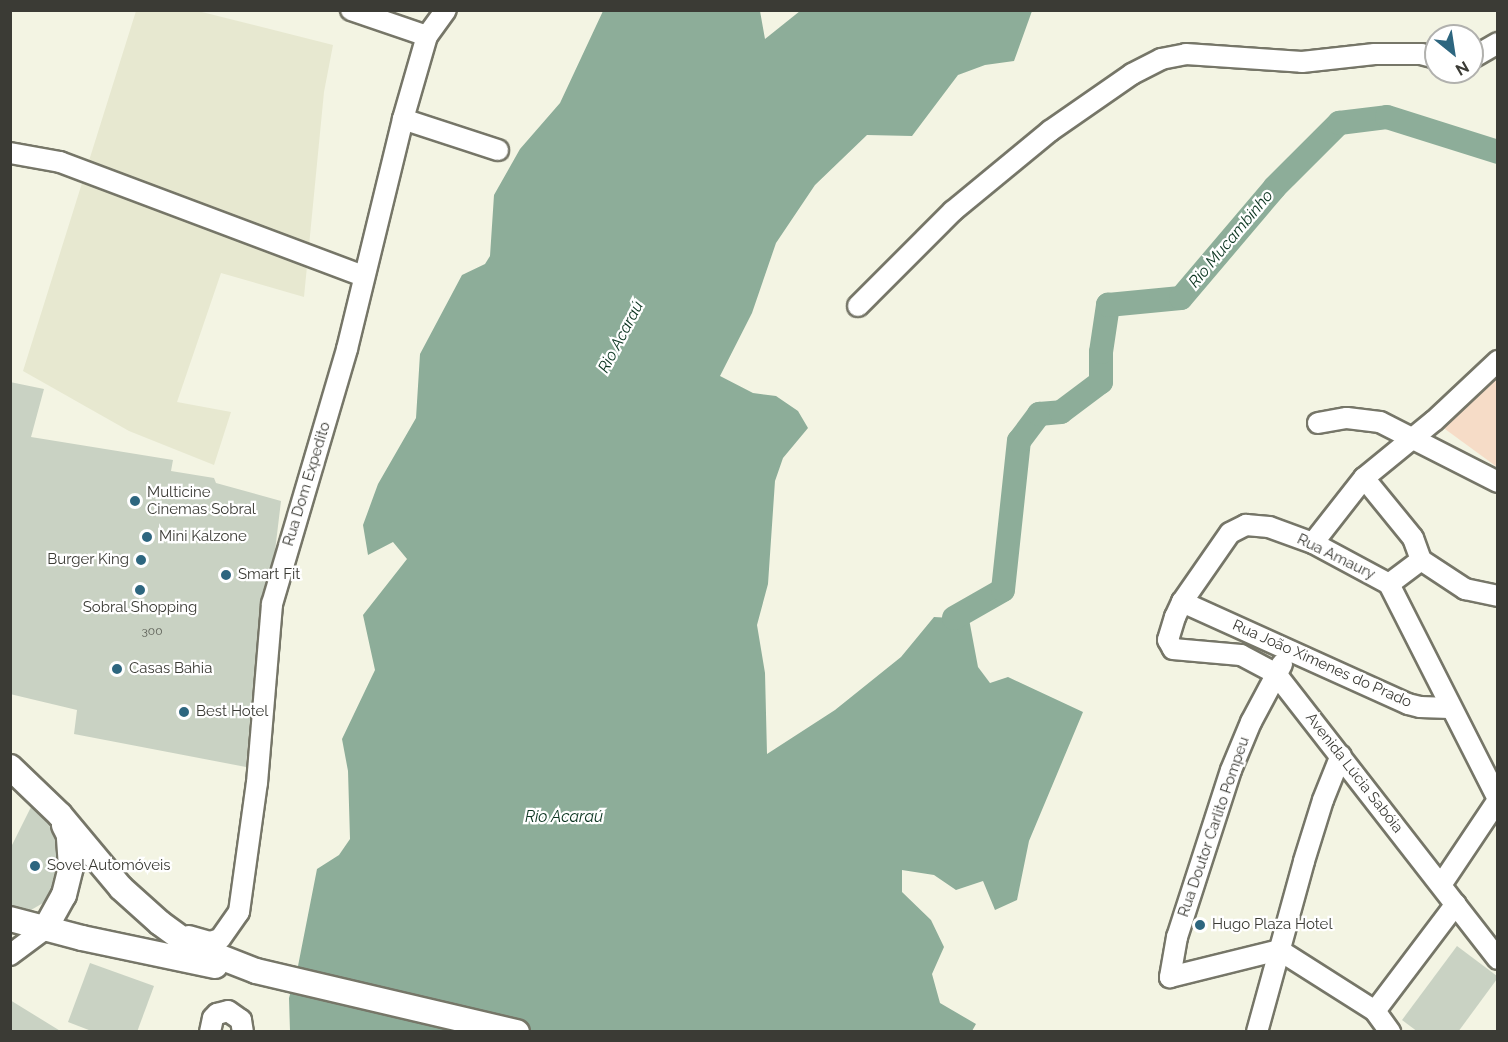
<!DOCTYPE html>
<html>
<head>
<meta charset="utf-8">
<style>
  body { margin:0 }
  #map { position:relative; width:1508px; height:1042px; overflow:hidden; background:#f3f4e3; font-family:Raleway,sans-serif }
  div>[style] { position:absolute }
  .built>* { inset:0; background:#e7e8d0 }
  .green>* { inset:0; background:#f6dcc7 }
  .water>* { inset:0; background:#8dad99 }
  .river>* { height:24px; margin:-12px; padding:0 12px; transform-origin:12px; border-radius:12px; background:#8dad99 }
  .building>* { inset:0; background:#c9d2c3 }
  .roads { filter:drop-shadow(2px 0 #767668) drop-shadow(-2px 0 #767668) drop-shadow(0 2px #767668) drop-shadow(0 -2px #767668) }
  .minor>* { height:20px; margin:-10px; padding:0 10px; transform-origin:10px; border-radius:10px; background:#fff }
  .major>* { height:24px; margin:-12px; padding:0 12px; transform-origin:12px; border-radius:12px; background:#fff }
  .dots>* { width:16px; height:16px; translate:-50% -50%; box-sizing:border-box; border:3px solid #fff; border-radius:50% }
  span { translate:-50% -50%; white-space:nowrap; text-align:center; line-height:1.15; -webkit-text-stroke:4.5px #fff; paint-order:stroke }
  .number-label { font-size:12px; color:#5e6158 }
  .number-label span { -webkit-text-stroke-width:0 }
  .street-label { font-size:15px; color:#3b3b35 }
  .poi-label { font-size:15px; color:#3b3b35 }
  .left { translate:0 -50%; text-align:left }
  .right { translate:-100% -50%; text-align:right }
  .water-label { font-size:16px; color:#0a341f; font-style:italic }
  .frame { position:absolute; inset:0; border:12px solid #3b3b35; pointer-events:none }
  .north { position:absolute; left:1424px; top:24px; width:60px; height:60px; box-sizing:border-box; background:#fff; border:2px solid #b1b1ae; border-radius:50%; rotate:150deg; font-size:16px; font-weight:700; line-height:24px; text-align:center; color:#3b3b35 }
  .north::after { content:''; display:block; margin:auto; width:21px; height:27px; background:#2d667f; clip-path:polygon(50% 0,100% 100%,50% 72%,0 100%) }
</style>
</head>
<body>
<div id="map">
  <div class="built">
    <div style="clip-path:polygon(136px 11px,198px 11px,333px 45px,324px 92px,304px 297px,221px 273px,177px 402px,231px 412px,214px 465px,129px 431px,23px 371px)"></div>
  </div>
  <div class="green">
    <div style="clip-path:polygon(1497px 361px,1497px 467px,1434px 421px)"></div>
  </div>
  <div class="water">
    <div style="clip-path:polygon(603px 11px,760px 11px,765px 39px,800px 11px,1032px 11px,1014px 61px,985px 65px,958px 75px,912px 136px,867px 135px,815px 185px,776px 243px,752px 313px,720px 376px,753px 393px,776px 396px,798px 411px,808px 428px,783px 458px,775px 481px,768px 584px,757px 625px,765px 673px,767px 754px,835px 710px,901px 657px,934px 617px,969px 619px,978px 667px,990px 683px,1008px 677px,1083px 712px,1029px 841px,1017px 900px,995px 910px,983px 881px,956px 890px,934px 875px,902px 870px,902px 892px,931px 920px,944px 947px,932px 974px,940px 1003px,976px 1024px,972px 1031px,290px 1031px,289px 998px,298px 966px,317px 869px,339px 855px,350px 839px,348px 771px,342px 739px,375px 670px,363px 615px,407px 559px,393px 542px,368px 555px,363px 525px,378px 484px,416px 418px,420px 354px,462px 275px,485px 264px,490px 256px,494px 195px,520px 149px,560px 103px)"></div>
  </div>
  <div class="river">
    <div style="left:954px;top:618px;width:56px;rotate:-29.7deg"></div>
    <div style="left:1003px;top:590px;width:150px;rotate:-83.9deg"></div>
    <div style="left:1019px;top:441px;width:34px;rotate:-53deg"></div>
    <div style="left:1039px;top:414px;width:22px;rotate:-5deg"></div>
    <div style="left:1061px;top:412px;width:50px;rotate:-36.9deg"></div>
    <div style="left:1101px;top:382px;width:30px;rotate:-90deg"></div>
    <div style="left:1101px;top:352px;width:48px;rotate:-81.5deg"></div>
    <div style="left:1108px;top:305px;width:73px;rotate:-5.5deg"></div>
    <div style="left:1181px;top:298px;width:145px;rotate:-49.7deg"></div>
    <div style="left:1275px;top:187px;width:91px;rotate:-45deg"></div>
    <div style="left:1339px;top:123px;width:48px;rotate:-7.1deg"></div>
    <div style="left:1387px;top:117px;width:116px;rotate:17.5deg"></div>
  </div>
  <div class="building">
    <div style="clip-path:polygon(10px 382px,44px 389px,31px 437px,173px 460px,171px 471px,214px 478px,216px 483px,281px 501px,275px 551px,260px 603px,246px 767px,74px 734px,77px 710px,10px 694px)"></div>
    <div style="clip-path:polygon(31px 807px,50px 825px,55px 839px,57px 866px,51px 890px,43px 903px,31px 910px,10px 905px,10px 849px)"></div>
    <div style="clip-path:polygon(1457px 946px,1497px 976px,1497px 979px,1458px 1032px,1418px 1032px,1402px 1020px)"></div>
    <div style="clip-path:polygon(90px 963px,154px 986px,137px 1032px,94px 1032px,68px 1022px)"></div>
    <div style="clip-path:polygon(10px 1000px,62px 1032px,10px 1032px)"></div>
  </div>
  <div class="roads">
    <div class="minor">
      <div style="left:351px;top:10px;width:80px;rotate:18.9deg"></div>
      <div style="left:1472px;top:58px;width:30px;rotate:-30deg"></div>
      <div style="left:403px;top:119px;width:100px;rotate:18.1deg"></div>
      <div style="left:10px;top:153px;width:51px;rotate:10.2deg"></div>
      <div style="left:60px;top:162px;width:325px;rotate:20.6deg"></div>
      <div style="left:858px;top:306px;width:134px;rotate:-45deg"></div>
      <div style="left:953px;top:211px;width:126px;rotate:-39.5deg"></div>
      <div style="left:1050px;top:131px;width:100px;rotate:-34.8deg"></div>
      <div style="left:1132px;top:74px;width:33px;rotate:-27deg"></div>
      <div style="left:1161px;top:59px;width:25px;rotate:-11deg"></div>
      <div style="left:1186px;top:54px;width:116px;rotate:3.9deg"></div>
      <div style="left:1302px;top:62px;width:73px;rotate:-6.3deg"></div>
      <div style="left:1375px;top:54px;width:46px"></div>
      <div style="left:1421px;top:54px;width:16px;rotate:15deg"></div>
      <div style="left:1318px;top:423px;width:29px;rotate:-10deg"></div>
      <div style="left:1347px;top:418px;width:33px;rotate:7deg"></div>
      <div style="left:1380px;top:422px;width:132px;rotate:27deg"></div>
      <div style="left:1364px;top:478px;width:77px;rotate:50.8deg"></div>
      <div style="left:1413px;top:538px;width:23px;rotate:70deg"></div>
      <div style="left:1421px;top:560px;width:53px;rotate:33.4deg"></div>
      <div style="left:1465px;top:589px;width:34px;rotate:12deg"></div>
      <div style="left:1313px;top:543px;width:83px;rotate:-51.9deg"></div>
      <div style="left:1364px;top:478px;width:90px;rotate:-39.2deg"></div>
      <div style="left:1434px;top:421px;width:88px;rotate:-43.2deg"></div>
      <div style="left:1389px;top:584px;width:40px;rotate:-37deg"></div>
      <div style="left:1182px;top:602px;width:84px;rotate:-55.2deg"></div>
      <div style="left:1230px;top:533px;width:18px;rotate:-27deg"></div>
      <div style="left:1246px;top:525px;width:23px;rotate:5deg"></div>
      <div style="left:1269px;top:527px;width:47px;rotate:20deg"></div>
      <div style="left:1313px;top:543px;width:86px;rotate:28.3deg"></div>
      <div style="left:1389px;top:584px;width:241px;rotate:63.1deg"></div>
      <div style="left:1282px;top:664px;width:66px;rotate:118.1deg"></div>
      <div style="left:1251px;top:722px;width:52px;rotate:112.6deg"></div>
      <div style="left:1231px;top:770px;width:176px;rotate:107.9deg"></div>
      <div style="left:1177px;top:937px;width:41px;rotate:99.9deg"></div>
      <div style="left:1170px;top:977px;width:112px;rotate:-13.9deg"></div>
      <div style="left:1279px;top:950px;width:114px;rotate:32.4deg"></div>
      <div style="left:1375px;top:1011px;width:26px;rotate:54deg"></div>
      <div style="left:1450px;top:708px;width:30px;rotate:-178deg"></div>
      <div style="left:1420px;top:707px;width:12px;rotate:-166deg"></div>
      <div style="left:1408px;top:704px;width:248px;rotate:-155.7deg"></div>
      <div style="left:1182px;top:602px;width:17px;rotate:115deg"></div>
      <div style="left:1175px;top:617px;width:24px;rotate:107deg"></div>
      <div style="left:1168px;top:640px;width:10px;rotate:61deg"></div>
      <div style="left:1173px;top:649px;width:68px;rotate:5deg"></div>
      <div style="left:1241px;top:655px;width:40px;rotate:28deg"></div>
      <div style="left:1276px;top:674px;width:361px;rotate:52.1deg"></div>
      <div style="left:1441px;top:885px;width:102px;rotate:-56.2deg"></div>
      <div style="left:189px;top:936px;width:22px;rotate:16deg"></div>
      <div style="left:210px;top:942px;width:10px;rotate:-17deg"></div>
      <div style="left:220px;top:939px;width:33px;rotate:-55deg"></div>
      <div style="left:239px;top:912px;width:130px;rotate:-82.1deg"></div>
      <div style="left:257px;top:783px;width:180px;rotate:-85.2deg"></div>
      <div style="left:272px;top:604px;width:266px;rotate:-73.6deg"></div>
      <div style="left:347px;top:349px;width:237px;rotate:-76.3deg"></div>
      <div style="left:403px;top:119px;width:86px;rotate:-73.9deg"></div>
      <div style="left:427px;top:36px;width:32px;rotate:-54deg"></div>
      <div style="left:10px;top:955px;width:44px;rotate:-36.6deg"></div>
      <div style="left:1375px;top:1011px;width:134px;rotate:-52.9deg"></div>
      <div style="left:210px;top:1032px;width:14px;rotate:-78deg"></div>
      <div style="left:213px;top:1018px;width:6px;rotate:-45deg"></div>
      <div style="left:217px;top:1014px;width:11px;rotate:-15deg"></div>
      <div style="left:228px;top:1011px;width:16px;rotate:35deg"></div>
      <div style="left:241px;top:1020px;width:12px;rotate:81deg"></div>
      <div style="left:1257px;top:1032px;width:177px;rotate:-74.6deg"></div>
      <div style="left:1304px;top:861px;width:64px;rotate:-72.7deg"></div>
      <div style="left:1323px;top:800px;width:48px;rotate:-68.2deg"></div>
    </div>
    <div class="major">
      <div style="left:10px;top:767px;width:69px;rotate:43.8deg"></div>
      <div style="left:60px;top:815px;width:95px;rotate:50.1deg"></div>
      <div style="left:121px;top:888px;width:52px;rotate:41.9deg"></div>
      <div style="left:160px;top:923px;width:39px;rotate:36deg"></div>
      <div style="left:192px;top:946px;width:69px;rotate:21.3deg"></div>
      <div style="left:256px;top:971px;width:268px;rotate:13.2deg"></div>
      <div style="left:10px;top:919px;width:74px;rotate:14.8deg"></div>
      <div style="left:82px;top:938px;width:136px;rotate:11.9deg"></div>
      <div style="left:45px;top:929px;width:39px;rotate:-61deg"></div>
      <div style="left:64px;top:895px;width:29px;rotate:-76deg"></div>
      <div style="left:71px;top:867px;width:32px;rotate:-94deg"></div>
      <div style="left:69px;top:835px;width:11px;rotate:-117deg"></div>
    </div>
  </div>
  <div class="dots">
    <div style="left:135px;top:501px;background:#2d667f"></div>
    <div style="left:147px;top:537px;background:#2d667f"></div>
    <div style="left:141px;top:560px;background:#2d667f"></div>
    <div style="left:226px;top:575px;background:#2d667f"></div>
    <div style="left:140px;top:590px;background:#2d667f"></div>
    <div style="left:117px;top:669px;background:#2d667f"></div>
    <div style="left:184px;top:712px;background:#2d667f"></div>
    <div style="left:35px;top:866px;background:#2d667f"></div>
    <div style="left:1200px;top:925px;background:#2d667f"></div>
  </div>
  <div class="number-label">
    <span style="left:152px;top:632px">300</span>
  </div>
  <div class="street-label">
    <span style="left:307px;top:484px;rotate:-73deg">Rua Dom Expedito</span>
    <span style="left:1336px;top:557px;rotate:26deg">Rua Amaury</span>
    <span style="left:1322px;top:664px;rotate:24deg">Rua João Ximenes do Prado</span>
    <span style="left:1354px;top:773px;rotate:52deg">Avenida Lúcia Sabóia</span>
    <span style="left:1214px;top:827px;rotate:-71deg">Rua Doutor Carlito Pompeu</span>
  </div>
  <div class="poi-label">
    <span class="left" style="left:147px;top:501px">Multicine<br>Cinemas Sobral</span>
    <span class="left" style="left:159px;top:537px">Mini Kalzone</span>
    <span class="right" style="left:129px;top:560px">Burger King</span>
    <span class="left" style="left:238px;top:575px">Smart Fit</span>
    <span style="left:140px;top:608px">Sobral Shopping</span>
    <span class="left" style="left:129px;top:669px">Casas Bahia</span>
    <span class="left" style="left:196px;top:712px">Best Hotel</span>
    <span class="left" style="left:47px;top:866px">Sovel Automóveis</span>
    <span class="left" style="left:1212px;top:925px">Hugo Plaza Hotel</span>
  </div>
  <div class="water-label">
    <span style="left:1231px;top:239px;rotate:-50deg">Rio Mucambinho</span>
    <span style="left:621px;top:337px;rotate:-62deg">Rio Acaraú</span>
    <span style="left:564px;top:817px">Rio Acaraú</span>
  </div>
  <div class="frame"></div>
  <div class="north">N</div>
</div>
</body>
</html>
